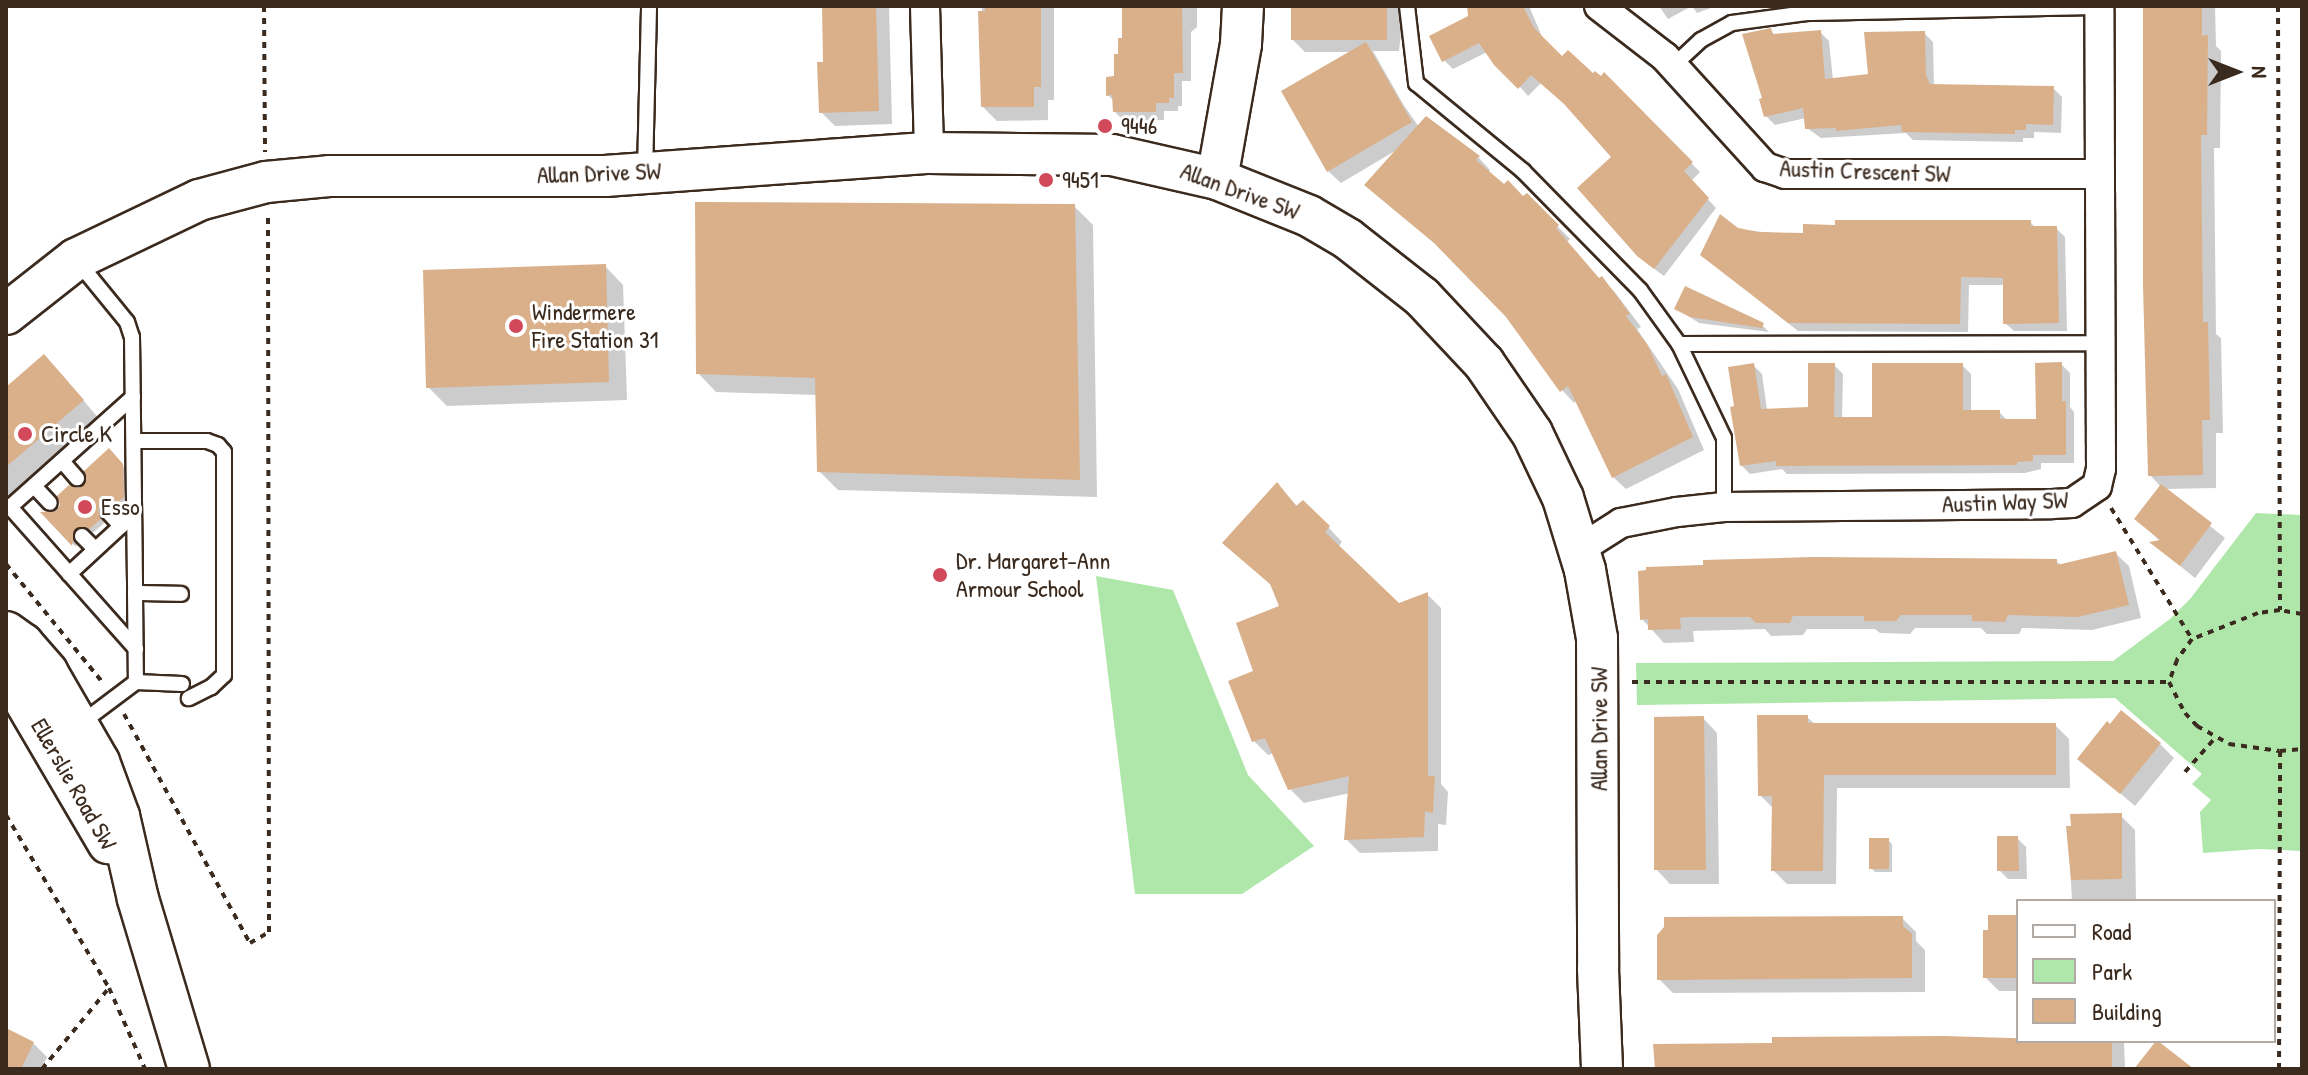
<!DOCTYPE html>
<html>
<head>
<meta charset="utf-8">
<style>
  body { margin:0 }
  #map { position:relative; width:2308px; height:1075px; overflow:hidden; background:#fff; font-family:"Patrick Hand",sans-serif }
  div>[style] { position:absolute }
  .green>* { inset:0; background:#afe7aa }
  .shadow>* { inset:0; background:#0003 }
  .building>* { inset:0; background:#d9b08a }
  .path>* { height:4px; margin-top:-2px; transform-origin:0; background:repeating-linear-gradient(90deg,#3b2a1e 0 6px,transparent 0 12px) }
  .roads { filter:drop-shadow(2px 0 #3b2a1e) drop-shadow(-2px 0 #3b2a1e) drop-shadow(0 2px #3b2a1e) drop-shadow(0 -2px #3b2a1e) }
  .lane>* { height:14px; margin:-7px; padding:0 7px; transform-origin:7px; border-radius:7px; background:#fff }
  .street>* { height:28px; margin:-14px; padding:0 14px; transform-origin:14px; border-radius:14px; background:#fff }
  .secondary>* { height:40px; margin:-20px; padding:0 20px; transform-origin:20px; border-radius:20px; background:#fff }
  .dots>* { width:22px; height:22px; translate:-50% -50%; box-sizing:border-box; border:4px solid #fff; border-radius:50% }
  span { translate:-50% -50%; white-space:nowrap; text-align:center; line-height:1.15; -webkit-text-stroke:6px #fff; paint-order:stroke }
  .poi-label { font-size:24px; color:#3b2a1e }
  .left { translate:0 -50%; text-align:left }
  .street-label { font-size:24px; color:#3b2a1e }
  .frame { position:absolute; inset:0; border:8px solid #3b2a1e; pointer-events:none }
  .legend { position:absolute; left:2016px; top:899px; width:260px; height:144px; box-sizing:border-box; background:#fff; border:2px solid #b1aaa5; margin:0; padding:10px 14px; list-style:none; font-size:24px; color:#3b2a1e }
  .legend li { display:flex; align-items:center; gap:16px; height:40px }
  .legend b { width:40px; border:2px solid #b1aaa5 }
  .north { position:absolute; left:2196px; top:32px; width:80px; height:80px; -webkit-text-stroke:6px #fff; paint-order:stroke; rotate:90deg; font-size:22px; font-weight:700; line-height:32px; text-align:center; color:#3b2a1e }
  .north::after { content:''; display:block; margin:auto; width:28px; height:36px; background:#3b2a1e; clip-path:polygon(50% 0,100% 100%,50% 72%,0 100%) }
</style>
</head>
<body>
<div id="map">
  <div class="green">
    <div style="clip-path:polygon(2256px 513px,2302px 515px,2302px 851px,2258px 849px,2203px 853px,2200px 812px,2211px 800px,2192px 784px,2202px 774px,2115px 698px,1637px 705px,1636px 663px,2113px 661px,2170px 619px,2190px 599px)"></div>
    <div style="clip-path:polygon(1096px 576px,1173px 590px,1248px 775px,1314px 846px,1242px 894px,1135px 894px)"></div>
  </div>
  <div class="shadow">
    <div style="clip-path:polygon(824px 6px,889px 6px,892px 124px,835px 126px,821px 112px,825px 64px)"></div>
    <div style="clip-path:polygon(982px 6px,1054px 6px,1054px 100px,1048px 100px,1048px 120px,997px 121px,983px 107px)"></div>
    <div style="clip-path:polygon(1124px 6px,1197px 6px,1197px 27px,1191px 32px,1191px 81px,1182px 81px,1182px 106px,1178px 106px,1178px 111px,1164px 111px,1164px 120px,1124px 121px,1115px 112px,1114px 101px,1108px 95px,1116px 78px,1124px 40px)"></div>
    <div style="clip-path:polygon(1293px 6px,1404px 6px,1399px 51px,1373px 51px,1403px 104px,1419px 127px,1478px 157px,1490px 170px,1488px 172px,1523px 199px,1527px 195px,1570px 239px,1567px 242px,1600px 280px,1614px 291px,1641px 327px,1637px 329px,1678px 389px,1704px 450px,1626px 489px,1613px 477px,1577px 400px,1574px 403px,1562px 390px,1395px 151px,1341px 183px,1328px 171px,1284px 92px,1353px 52px,1305px 52px,1293px 40px)"></div>
    <div style="clip-path:polygon(1469px 6px,1529px 6px,1543px 39px,1563px 59px,1593px 76px,1601px 79px,1604px 75px,1700px 172px,1691px 181px,1716px 208px,1664px 276px,1649px 265px,1614px 157px,1571px 109px,1541px 83px,1528px 96px,1489px 51px,1453px 69px,1444px 60px,1470px 17px)"></div>
    <div style="clip-path:polygon(1659px 6px,1716px 6px,1697px 13px,1692px 6px,1668px 19px)"></div>
    <div style="clip-path:polygon(2144px 6px,2215px 6px,2216px 46px,2221px 51px,2220px 148px,2214px 148px,2216px 334px,2221px 338px,2223px 433px,2216px 433px,2216px 488px,2164px 489px,2225px 538px,2195px 578px,2153px 544px,2161px 542px,2137px 519px,2161px 487px,2150px 475px)"></div>
    <div style="clip-path:polygon(1770px 30px,1776px 36px,1820px 32px,1829px 41px,1833px 80px,1870px 76px,1924px 33px,1933px 42px,1934px 86px,2053px 88px,2062px 97px,2061px 133px,2034px 132px,2034px 138px,2023px 138px,2023px 142px,1913px 140px,1906px 133px,1821px 138px,1807px 128px,1806px 118px,1775px 125px,1766px 116px,1764px 99px)"></div>
    <div style="clip-path:polygon(1074px 206px,1093px 225px,1097px 497px,838px 490px,819px 471px,817px 395px,716px 392px,698px 373px)"></div>
    <div style="clip-path:polygon(2030px 222px,2036px 228px,2056px 228px,2065px 237px,2067px 331px,2014px 331px,2005px 323px,2005px 285px,1969px 285px,1968px 332px,1798px 331px,1702px 255px,1737px 230px,1805px 235px)"></div>
    <div style="clip-path:polygon(605px 266px,623px 285px,627px 400px,447px 406px,428px 387px)"></div>
    <div style="clip-path:polygon(1676px 308px,1762px 325px,1769px 332px,1699px 323px)"></div>
    <div style="clip-path:polygon(2061px 364px,2070px 373px,2070px 407px,2074px 412px,2074px 463px,2041px 463px,2041px 469px,2025px 473px,1787px 474px,1782px 469px,1750px 474px,1741px 465px,1736px 408px,1753px 365px,1762px 374px,1767px 410px,1810px 409px,1834px 365px,1843px 374px,1842px 419px,1874px 419px,1962px 365px,1971px 374px,1971px 412px,1999px 412px,2008px 421px,2038px 421px)"></div>
    <div style="clip-path:polygon(62px 375px,100px 420px,6px 502px,6px 390px)"></div>
    <div style="clip-path:polygon(109px 451px,127px 470px,127px 501px,120px 508px,106px 507px,101px 515px,104px 523px,94px 532px,79px 532px,76px 547px,44px 514px,57px 513px,86px 486px)"></div>
    <div style="clip-path:polygon(1278px 485px,1298px 507px,1303px 503px,1329px 528px,1342px 542px,1338px 547px,1398px 605px,1427px 594px,1441px 608px,1441px 784px,1448px 792px,1446px 825px,1438px 824px,1438px 851px,1360px 853px,1346px 839px,1350px 793px,1304px 803px,1290px 789px,1274px 753px,1268px 755px,1254px 741px,1256px 672px,1281px 607px,1273px 587px,1225px 543px)"></div>
    <div style="clip-path:polygon(2115px 553px,2129px 566px,2141px 618px,2092px 630px,2022px 628px,2019px 634px,1987px 634px,1981px 628px,1915px 628px,1910px 634px,1880px 633px,1875px 629px,1807px 629px,1803px 635px,1771px 636px,1765px 629px,1693px 631px,1694px 642px,1664px 643px,1642px 619px,2056px 561px,2062px 566px)"></div>
    <div style="clip-path:polygon(1807px 717px,1816px 725px,2055px 725px,2069px 739px,2070px 788px,1837px 788px,1836px 884px,1787px 884px,1773px 870px,1774px 809px,1760px 795px)"></div>
    <div style="clip-path:polygon(1703px 718px,1717px 733px,1719px 884px,1670px 884px,1656px 869px)"></div>
    <div style="clip-path:polygon(2160px 744px,2174px 758px,2135px 806px,2080px 759px)"></div>
    <div style="clip-path:polygon(2121px 816px,2135px 830px,2136px 901px,2072px 901px,2068px 828px)"></div>
    <div style="clip-path:polygon(2017px 838px,2026px 847px,2027px 879px,2008px 879px,1999px 870px)"></div>
    <div style="clip-path:polygon(1888px 840px,1892px 844px,1892px 872px,1875px 872px,1871px 868px)"></div>
    <div style="clip-path:polygon(2018px 917px,2018px 991px,1999px 991px,1985px 977px)"></div>
    <div style="clip-path:polygon(1902px 918px,1916px 932px,1916px 941px,1925px 950px,1925px 992px,1673px 993px,1659px 979px)"></div>
    <div style="clip-path:polygon(6px 1030px,33px 1043px,47px 1057px,41px 1069px,6px 1069px)"></div>
    <div style="clip-path:polygon(2018px 1041px,2124px 1041px,2125px 1069px,1657px 1069px)"></div>
  </div>
  <div class="building">
    <div style="clip-path:polygon(822px 6px,876px 6px,879px 111px,819px 113px,817px 62px,823px 62px)"></div>
    <div style="clip-path:polygon(985px 6px,1041px 6px,1041px 87px,1034px 87px,1034px 107px,981px 107px,978px 11px,985px 11px)"></div>
    <div style="clip-path:polygon(1122px 6px,1182px 6px,1183px 73px,1174px 73px,1174px 98px,1169px 98px,1169px 103px,1156px 103px,1156px 112px,1113px 112px,1112px 95px,1106px 96px,1106px 77px,1114px 76px,1114px 54px,1118px 54px,1118px 38px,1122px 38px)"></div>
    <div style="clip-path:polygon(1291px 6px,1387px 6px,1387px 40px,1291px 40px)"></div>
    <div style="clip-path:polygon(1467px 6px,1523px 6px,1534px 28px,1562px 56px,1568px 50px,1593px 73px,1595px 71px,1601px 76px,1604px 72px,1693px 162px,1684px 171px,1709px 198px,1654px 269px,1637px 256px,1577px 188px,1611px 157px,1564px 104px,1531px 75px,1518px 89px,1494px 65px,1479px 43px,1442px 62px,1429px 36px,1468px 16px)"></div>
    <div style="clip-path:polygon(2143px 6px,2202px 6px,2202px 36px,2208px 35px,2207px 135px,2201px 135px,2203px 322px,2208px 322px,2210px 420px,2202px 420px,2203px 475px,2148px 476px,2143px 285px)"></div>
    <div style="clip-path:polygon(1771px 28px,1773px 34px,1821px 30px,1825px 79px,1868px 74px,1864px 32px,1925px 31px,1926px 75px,1930px 84px,2054px 86px,2053px 125px,2026px 124px,2026px 130px,2015px 130px,2015px 134px,1902px 132px,1901px 125px,1836px 131px,1836px 128px,1805px 129px,1803px 108px,1764px 117px,1759px 99px,1762px 98px,1742px 34px)"></div>
    <div style="clip-path:polygon(1366px 42px,1412px 122px,1327px 172px,1281px 91px)"></div>
    <div style="clip-path:polygon(1426px 116px,1480px 156px,1476px 160px,1504px 184px,1508px 180px,1523px 196px,1527px 193px,1559px 225px,1556px 228px,1599px 278px,1602px 276px,1630px 314px,1626px 316px,1647px 344px,1662px 376px,1666px 374px,1693px 437px,1612px 478px,1568px 386px,1560px 392px,1506px 317px,1434px 243px,1364px 185px)"></div>
    <div style="clip-path:polygon(695px 202px,1075px 204px,1080px 480px,817px 472px,815px 378px,696px 374px)"></div>
    <div style="clip-path:polygon(1720px 214px,1738px 228px,1759px 232px,1803px 233px,1803px 224px,1835px 225px,1835px 220px,2031px 220px,2031px 226px,2057px 226px,2059px 323px,2003px 324px,2003px 278px,1961px 277px,1960px 324px,1788px 323px,1700px 255px)"></div>
    <div style="clip-path:polygon(606px 264px,609px 382px,426px 388px,423px 270px)"></div>
    <div style="clip-path:polygon(1685px 286px,1764px 323px,1762px 328px,1690px 317px,1674px 309px)"></div>
    <div style="clip-path:polygon(44px 354px,84px 400px,6px 467px,6px 387px)"></div>
    <div style="clip-path:polygon(2062px 362px,2062px 401px,2066px 401px,2066px 455px,2033px 455px,2033px 461px,2017px 462px,2017px 465px,1776px 466px,1776px 461px,1740px 466px,1730px 407px,1734px 406px,1728px 367px,1754px 363px,1761px 409px,1808px 407px,1808px 363px,1835px 363px,1834px 417px,1872px 417px,1872px 363px,1963px 363px,1963px 410px,2000px 410px,2000px 419px,2036px 419px,2035px 363px)"></div>
    <div style="clip-path:polygon(109px 448px,123px 464px,124px 497px,115px 505px,102px 504px,98px 510px,101px 519px,89px 529px,76px 528px,72px 546px,40px 512px,56px 511px,60px 505px,57px 496px,69px 485px,78px 488px,84px 485px,84px 471px)"></div>
    <div style="clip-path:polygon(1277px 482px,1296px 506px,1303px 500px,1330px 526px,1325px 532px,1399px 603px,1428px 592px,1428px 776px,1435px 776px,1433px 813px,1425px 811px,1424px 837px,1344px 840px,1349px 776px,1288px 790px,1265px 738px,1252px 742px,1228px 681px,1253px 671px,1236px 623px,1279px 606px,1270px 584px,1222px 543px)"></div>
    <div style="clip-path:polygon(2161px 484px,2212px 523px,2180px 566px,2149px 542px,2160px 540px,2134px 519px)"></div>
    <div style="clip-path:polygon(2116px 551px,2129px 605px,2077px 617px,2008px 615px,2005px 622px,1972px 621px,1972px 615px,1901px 615px,1896px 621px,1864px 621px,1864px 616px,1793px 616px,1790px 623px,1756px 623px,1750px 617px,1688px 617px,1680px 618px,1681px 629px,1648px 630px,1648px 619px,1640px 620px,1638px 571px,1646px 570px,1646px 567px,1703px 565px,1703px 560px,1814px 557px,2057px 559px,2057px 565px)"></div>
    <div style="clip-path:polygon(2121px 710px,2161px 743px,2120px 794px,2077px 759px,2107px 721px,2110px 724px)"></div>
    <div style="clip-path:polygon(1757px 715px,1808px 715px,1808px 723px,2056px 723px,2056px 775px,1824px 775px,1823px 871px,1771px 871px,1772px 796px,1758px 796px)"></div>
    <div style="clip-path:polygon(1704px 716px,1706px 870px,1654px 870px,1654px 717px)"></div>
    <div style="clip-path:polygon(2122px 813px,2122px 879px,2071px 880px,2066px 826px,2071px 826px,2070px 814px)"></div>
    <div style="clip-path:polygon(1997px 836px,2018px 836px,2019px 871px,1997px 871px)"></div>
    <div style="clip-path:polygon(1869px 838px,1889px 838px,1889px 869px,1869px 869px)"></div>
    <div style="clip-path:polygon(1988px 915px,2018px 915px,2018px 978px,1983px 978px,1983px 930px,1988px 930px)"></div>
    <div style="clip-path:polygon(1903px 916px,1903px 926px,1912px 934px,1912px 978px,1657px 980px,1657px 935px,1664px 927px,1664px 917px)"></div>
    <div style="clip-path:polygon(6px 1028px,34px 1042px,21px 1069px,6px 1069px)"></div>
    <div style="clip-path:polygon(1944px 1036px,2112px 1041px,2112px 1069px,1655px 1069px,1653px 1044px,1772px 1043px,1772px 1037px)"></div>
    <div style="clip-path:polygon(2156px 1041px,2158px 1041px,2194px 1069px,2134px 1069px)"></div>
  </div>
  <div class="path">
    <div style="left:264px;top:6px;width:146px;rotate:89.6deg"></div>
    <div style="left:2278px;top:6px;width:604px;rotate:89.81deg"></div>
    <div style="left:2111px;top:508px;width:154px;rotate:58.3deg"></div>
    <div style="left:6px;top:564px;width:155px;rotate:50.8deg"></div>
    <div style="left:2302px;top:614px;width:22px;rotate:-170deg"></div>
    <div style="left:2280px;top:610px;width:22px;rotate:172deg"></div>
    <div style="left:2258px;top:613px;width:71px;rotate:158.5deg"></div>
    <div style="left:2192px;top:639px;width:26px;rotate:126deg"></div>
    <div style="left:2177px;top:660px;width:23px;rotate:110deg"></div>
    <div style="left:2169px;top:682px;width:35px;rotate:63deg"></div>
    <div style="left:2185px;top:713px;width:18px;rotate:47deg"></div>
    <div style="left:2197px;top:726px;width:37px;rotate:29deg"></div>
    <div style="left:2229px;top:744px;width:51px;rotate:7.8deg"></div>
    <div style="left:2280px;top:751px;width:22px;rotate:-5deg"></div>
    <div style="left:1632px;top:682px;width:537px"></div>
    <div style="left:124px;top:714px;width:261px;rotate:61.2deg"></div>
    <div style="left:250px;top:943px;width:22px;rotate:-30deg"></div>
    <div style="left:269px;top:932px;width:720px;rotate:-90.08deg"></div>
    <div style="left:2185px;top:772px;width:47px;rotate:-48.5deg"></div>
    <div style="left:6px;top:815px;width:201px;rotate:59.2deg"></div>
    <div style="left:109px;top:988px;width:89px;rotate:66deg"></div>
    <div style="left:42px;top:1069px;width:105px;rotate:-50.4deg"></div>
    <div style="left:2279px;top:1069px;width:318px;rotate:-89.8deg"></div>
  </div>
  <div class="roads">
    <div class="lane">
      <div style="left:1407px;top:6px;width:78px;rotate:83.3deg"></div>
      <div style="left:1416px;top:83px;width:139px;rotate:39.4deg"></div>
      <div style="left:1523px;top:171px;width:167px;rotate:45.5deg"></div>
      <div style="left:1640px;top:290px;width:67px;rotate:54.2deg"></div>
      <div style="left:1679px;top:344px;width:104px;rotate:64.4deg"></div>
      <div style="left:1724px;top:438px;width:69px;rotate:90deg"></div>
      <div style="left:1673px;top:66px;width:38px;rotate:-43deg"></div>
      <div style="left:1701px;top:40px;width:35px;rotate:-29deg"></div>
      <div style="left:1732px;top:23px;width:75px;rotate:-7.7deg"></div>
      <div style="left:1806px;top:13px;width:293px;rotate:-1.2deg"></div>
      <div style="left:645px;top:172px;width:166px;rotate:-88.6deg"></div>
      <div style="left:78px;top:262px;width:77px;rotate:50.8deg"></div>
      <div style="left:127px;top:322px;width:16px;rotate:72deg"></div>
      <div style="left:132px;top:337px;width:256px;rotate:89.3deg"></div>
      <div style="left:135px;top:593px;width:46px;rotate:1.2deg"></div>
      <div style="left:1679px;top:344px;width:422px;rotate:-0.1deg"></div>
      <div style="left:133px;top:397px;width:165px;rotate:138.2deg"></div>
      <div style="left:10px;top:507px;width:190px;rotate:48.4deg"></div>
      <div style="left:134px;top:441px;width:73px"></div>
      <div style="left:207px;top:441px;width:12px;rotate:20deg"></div>
      <div style="left:218px;top:445px;width:9px;rotate:49deg"></div>
      <div style="left:224px;top:452px;width:223px;rotate:90deg"></div>
      <div style="left:224px;top:675px;width:18px;rotate:137deg"></div>
      <div style="left:211px;top:687px;width:25px;rotate:153deg"></div>
      <div style="left:62px;top:461px;width:23px;rotate:49deg"></div>
      <div style="left:34px;top:486px;width:23px;rotate:47deg"></div>
      <div style="left:108px;top:512px;width:19px;rotate:47deg"></div>
      <div style="left:121px;top:526px;width:8px;rotate:-45deg"></div>
      <div style="left:82px;top:536px;width:18px;rotate:45deg"></div>
      <div style="left:69px;top:574px;width:71px;rotate:-42.7deg"></div>
      <div style="left:135px;top:593px;width:89px;rotate:89.4deg"></div>
      <div style="left:80px;top:724px;width:70px;rotate:-36.9deg"></div>
      <div style="left:136px;top:682px;width:46px;rotate:2.5deg"></div>
    </div>
    <div class="street">
      <div style="left:925px;top:6px;width:147px;rotate:88.4deg"></div>
      <div style="left:1599px;top:6px;width:83px;rotate:37.7deg"></div>
      <div style="left:1665px;top:57px;width:149px;rotate:47.7deg"></div>
      <div style="left:1765px;top:167px;width:21px;rotate:19deg"></div>
      <div style="left:1785px;top:174px;width:315px"></div>
      <div style="left:1580px;top:549px;width:49px;rotate:-32.4deg"></div>
      <div style="left:1621px;top:523px;width:57px;rotate:-11.1deg"></div>
      <div style="left:1677px;top:512px;width:47px;rotate:-6.1deg"></div>
      <div style="left:1724px;top:507px;width:328px;rotate:-0.5deg"></div>
      <div style="left:2052px;top:504px;width:20px;rotate:-3deg"></div>
      <div style="left:2072px;top:503px;width:30px;rotate:-34deg"></div>
      <div style="left:2097px;top:486px;width:17px;rotate:-77deg"></div>
      <div style="left:2101px;top:469px;width:463px;rotate:-90.2deg"></div>
    </div>
    <div class="secondary">
      <div style="left:1217px;top:179px;width:137px;rotate:-79.9deg"></div>
      <div style="left:1241px;top:44px;width:38px;rotate:-87deg"></div>
      <div style="left:6px;top:314px;width:89px;rotate:-38.2deg"></div>
      <div style="left:76px;top:259px;width:136px;rotate:-25.6deg"></div>
      <div style="left:199px;top:200px;width:69px;rotate:-15deg"></div>
      <div style="left:266px;top:182px;width:63px;rotate:-5.4deg"></div>
      <div style="left:329px;top:176px;width:276px"></div>
      <div style="left:605px;top:176px;width:325px;rotate:-4.1deg"></div>
      <div style="left:929px;top:153px;width:183px;rotate:0.6deg"></div>
      <div style="left:1112px;top:155px;width:108px;rotate:12.9deg"></div>
      <div style="left:1217px;top:179px;width:99px;rotate:21.9deg"></div>
      <div style="left:1309px;top:216px;width:45px;rotate:30.5deg"></div>
      <div style="left:1348px;top:239px;width:94px;rotate:38.1deg"></div>
      <div style="left:1422px;top:297px;width:91px;rotate:46.8deg"></div>
      <div style="left:1484px;top:363px;width:85px;rotate:55.6deg"></div>
      <div style="left:1532px;top:433px;width:72px;rotate:64.5deg"></div>
      <div style="left:1563px;top:498px;width:75px;rotate:73deg"></div>
      <div style="left:1585px;top:570px;width:69px;rotate:80deg"></div>
      <div style="left:1597px;top:638px;width:331px;rotate:89.8deg"></div>
      <div style="left:1598px;top:969px;width:100px;rotate:87.7deg"></div>
      <div style="left:6px;top:632px;width:21px;rotate:35deg"></div>
      <div style="left:23px;top:644px;width:37px;rotate:49deg"></div>
      <div style="left:47px;top:672px;width:104px;rotate:60deg"></div>
      <div style="left:99px;top:762px;width:58px;rotate:69.7deg"></div>
      <div style="left:119px;top:816px;width:85px;rotate:77.1deg"></div>
      <div style="left:138px;top:899px;width:177px;rotate:73.3deg"></div>
      <div style="left:6px;top:669px;width:202px;rotate:59.6deg"></div>
    </div>
  </div>
  <div class="dots">
    <div style="left:1105px;top:126px;background:#d1495b"></div>
    <div style="left:1046px;top:180px;background:#d1495b"></div>
    <div style="left:516px;top:326px;background:#d1495b"></div>
    <div style="left:25px;top:434px;background:#d1495b"></div>
    <div style="left:85px;top:507px;background:#d1495b"></div>
    <div style="left:940px;top:575px;background:#d1495b"></div>
  </div>
  <div class="poi-label">
    <span class="left" style="left:1121px;top:126px">9446</span>
    <span class="left" style="left:1062px;top:180px">9451</span>
    <span class="left" style="left:532px;top:326px">Windermere<br>Fire Station 31</span>
    <span class="left" style="left:41px;top:434px">Circle K</span>
    <span class="left" style="left:101px;top:507px">Esso</span>
    <span class="left" style="left:956px;top:575px">Dr. Margaret-Ann<br>Armour School</span>
  </div>
  <div class="street-label">
    <span style="left:1865px;top:171px;rotate:2deg">Austin Crescent SW</span>
    <span style="left:599px;top:173px;rotate:-2deg">Allan Drive SW</span>
    <span style="left:1240px;top:191px;rotate:20deg">Allan Drive SW</span>
    <span style="left:2005px;top:502px;rotate:-2deg">Austin Way SW</span>
    <span style="left:1599px;top:729px;rotate:-90deg">Allan Drive SW</span>
    <span style="left:74px;top:784px;rotate:60deg">Ellerslie Road SW</span>
  </div>
  <div class="frame"></div>
  <ul class="legend">
  <li><b style="height:10px;background:#fff"></b>Road</li>
  <li><b style="height:22px;background:#afe7aa"></b>Park</li>
  <li><b style="height:22px;background:#d9b08a"></b>Building</li>
  </ul>
  <div class="north">N</div>
</div>
</body>
</html>
